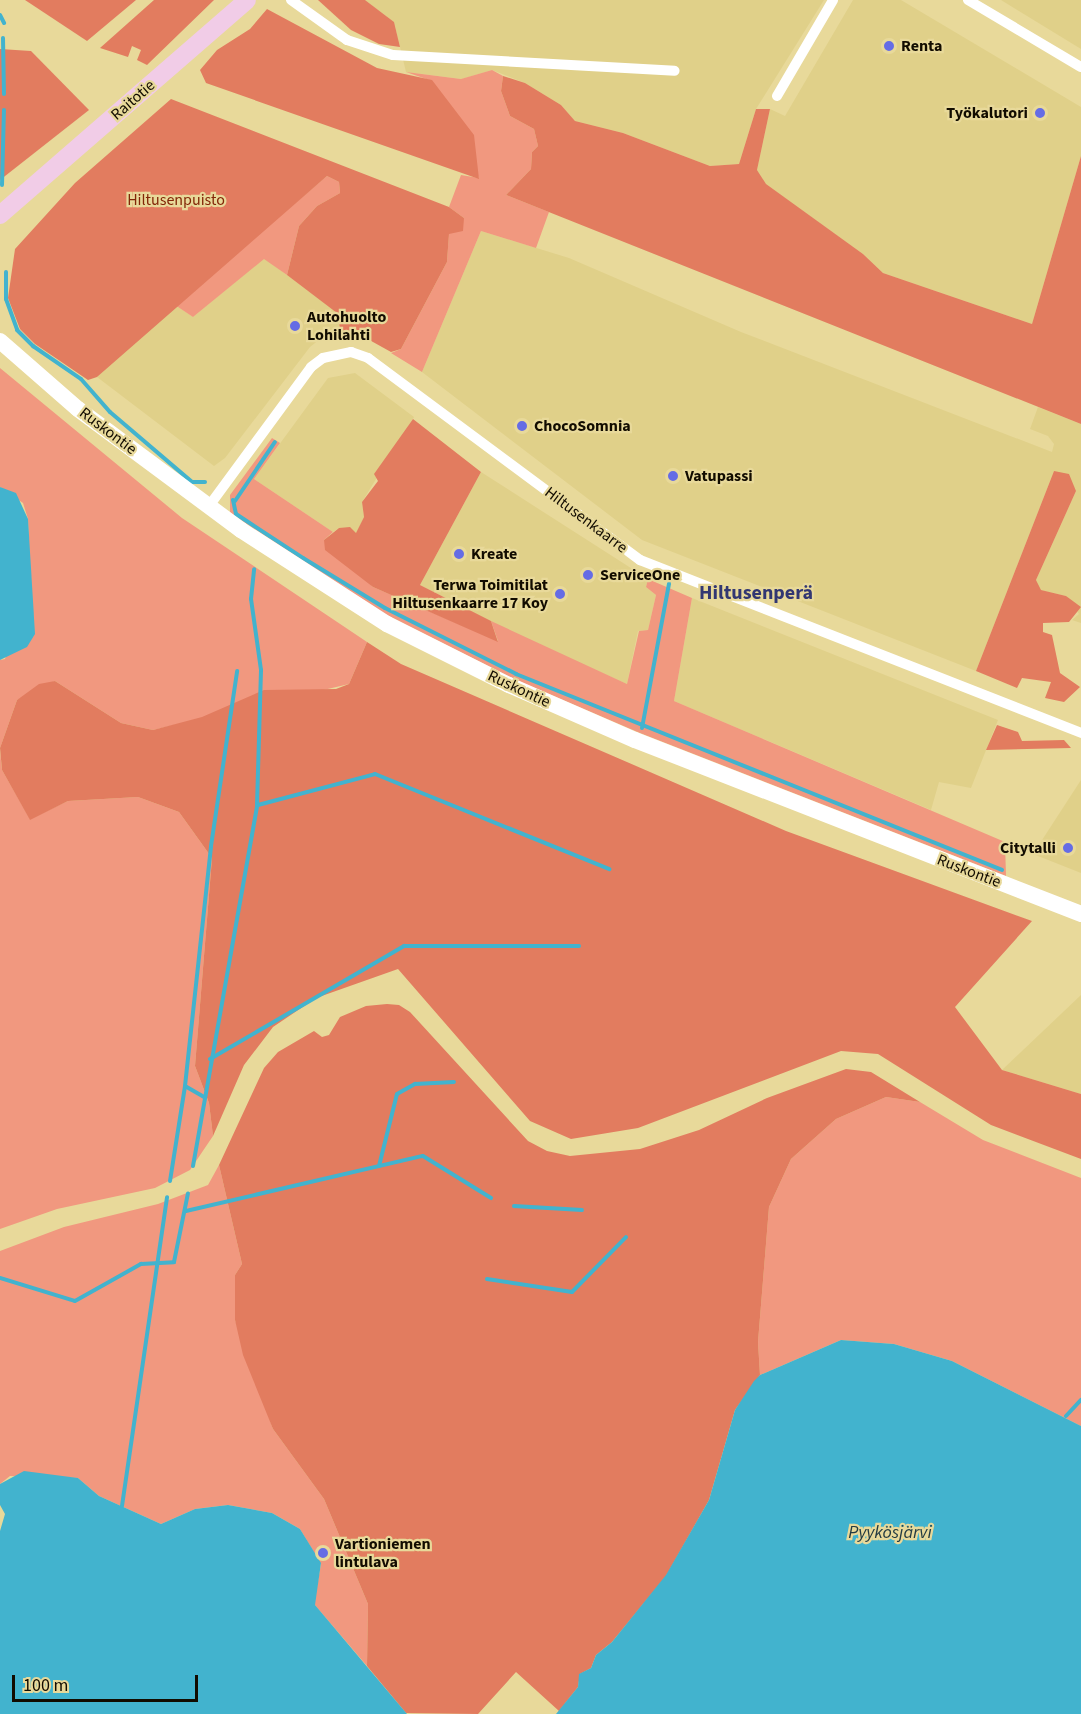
<!DOCTYPE html>
<html>
<head>
<meta charset="utf-8">
<style>
  body { margin:0 }
  #map { position:relative; width:1081px; height:1714px; overflow:hidden; background:#e8d99a; font-family:"Source Sans 3",sans-serif }
  div>[style] { position:absolute }
  .built>* { inset:0; background:#e0d089 }
  .green>* { inset:0; background:#f1987f }
  .forest>* { inset:0; background:#e27c5f }
  .water>* { inset:0; background:#42b3ce }
  .stream>* { height:4px; margin:-2px; padding:0 2px; transform-origin:2px; border-radius:2px; background:#42b3ce }
  .minor>* { height:10px; margin:-5px; padding:0 5px; transform-origin:5px; border-radius:5px; background:#fff }
  .secondary>* { height:16px; margin:-8px; padding:0 8px; transform-origin:8px; border-radius:8px; background:#fff }
  .primary>* { height:18px; margin:-9px; padding:0 9px; transform-origin:9px; border-radius:9px; background:#f1cce7 }
  .dots>* { width:16px; height:16px; translate:-50% -50%; box-sizing:border-box; border:3px solid #e8d99a; border-radius:50% }
  span { translate:-50% -50%; white-space:nowrap; text-align:center; line-height:1.15; -webkit-text-stroke:4.5px #e8d99a; paint-order:stroke }
  .poi-label { font-size:16px; color:#120c00; font-weight:700 }
  .left { translate:0 -50%; text-align:left }
  .right { translate:-100% -50%; text-align:right }
  .street-label { font-size:16px; color:#120c00 }
  .park-label { font-size:16px; color:#822607 }
  .water-label { font-size:18px; color:#233b42; font-style:italic }
  .quarter-label { font-size:20px; color:#323772; font-weight:700 }
  .scale { position:absolute; left:12px; top:1675px; width:186px; height:27px; box-sizing:border-box; border:3px solid #120c00; border-top:0; padding-left:8px; font-size:18px; line-height:21px; white-space:nowrap; color:#120c00; -webkit-text-stroke:4px #e8d99a; paint-order:stroke }
</style>
</head>
<body>
<div id="map">
  <div class="built">
    <div style="clip-path:polygon(365px 0,824px 0,756px 109px,739px 164px,710px 166px,623px 133px,575px 121px,561px 105px,525px 83px,492px 70px,462px 79px,406px 72px,394px 22px)"></div>
    <div style="clip-path:polygon(853px 0,901px 0,1081px 107px,1081px 156px,1032px 324px,883px 273px,863px 254px,765px 184px,757px 170px,770px 109px,785px 116px)"></div>
    <div style="clip-path:polygon(1001px 0,1081px 0,1081px 49px)"></div>
    <div style="clip-path:polygon(481px 231px,569px 258px,741px 332px,1052px 452px,1054px 444px,1048px 436px,1030px 429px,1038px 407px,1081px 424px,1081px 623px,1072px 620px,1079px 614px,1066px 596px,1040px 590px,1036px 580px,1076px 491px,1054px 471px,976px 671px,642px 540px,422px 372px)"></div>
    <div style="clip-path:polygon(264px 258px,338px 313px,341px 333px,324px 336px,310px 347px,225px 458px,214px 466px,97px 377px,175px 305px,193px 317px)"></div>
    <div style="clip-path:polygon(355px 373px,414px 417px,362px 502px,364px 517px,356px 534px,339px 528px,333px 532px,254px 479px,328px 378px)"></div>
    <div style="clip-path:polygon(481px 472px,648px 579px,646px 587px,656px 595px,648px 630px,638px 631px,627px 684px,517px 635px,420px 585px)"></div>
    <div style="clip-path:polygon(692px 598px,998px 720px,971px 788px,939px 782px,931px 810px,674px 701px)"></div>
    <div style="clip-path:polygon(1081px 780px,1081px 873px,1033px 854px)"></div>
    <div style="clip-path:polygon(1081px 995px,1081px 1094px,1002px 1070px)"></div>
  </div>
  <div class="green">
    <div style="clip-path:polygon(492px 70px,503px 76px,501px 91px,510px 116px,534px 129px,538px 146px,532px 152px,531px 169px,506px 195px,549px 212px,536px 248px,481px 231px,422px 372px,391px 353px,401px 349px,447px 262px,449px 233px,464px 218px,449px 207px,461px 175px,479px 178px,432px 81px,406px 72px,461px 79px)"></div>
    <div style="clip-path:polygon(327px 176px,339px 182px,340px 193px,317px 206px,299px 226px,287px 275px,264px 259px,193px 317px,175px 305px)"></div>
    <div style="clip-path:polygon(0 368px,182px 518px,367px 642px,349px 684px,153px 730px,121px 723px,55px 681px,17px 700px,0 748px,0 660px,5px 659px,30px 576px,28px 519px,23px 503px,0 487px)"></div>
    <div style="clip-path:polygon(272px 438px,280px 443px,254px 479px,333px 532px,324px 540px,373px 587px,498px 641px,491px 621px,627px 684px,639px 631px,648px 630px,656px 595px,646px 587px,648px 579px,692px 598px,674px 701px,1005px 842px,1006px 876px,640px 733px,514px 679px,383px 613px,230px 513px,230px 495px)"></div>
    <div style="clip-path:polygon(0 751px,2px 770px,30px 819px,68px 801px,138px 797px,179px 812px,212px 858px,195px 1066px,209px 1103px,213px 1136px,190px 1170px,155px 1188px,57px 1209px,0 1229px)"></div>
    <div style="clip-path:polygon(886px 1097px,920px 1102px,983px 1140px,1081px 1178px,1081px 1426px,952px 1361px,894px 1344px,841px 1340px,760px 1375px,758px 1342px,769px 1207px,791px 1159px,836px 1119px)"></div>
    <div style="clip-path:polygon(219px 1165px,242px 1264px,235px 1275px,235px 1320px,273px 1429px,324px 1499px,368px 1604px,367px 1666px,314px 1604px,321px 1564px,300px 1529px,272px 1513px,228px 1505px,195px 1509px,161px 1524px,99px 1496px,78px 1478px,10px 1476px,0 1484px,0 1251px,64px 1227px,158px 1204px,208px 1185px)"></div>
  </div>
  <div class="forest">
    <div style="clip-path:polygon(25px 0,136px 0,87px 41px)"></div>
    <div style="clip-path:polygon(154px 0,214px 0,147px 65px,137px 60px,141px 50px,132px 46px,128px 57px,100px 48px)"></div>
    <div style="clip-path:polygon(318px 0,365px 0,394px 22px,400px 47px,379px 44px,351px 30px)"></div>
    <div style="clip-path:polygon(267px 9px,377px 68px,432px 80px,474px 135px,479px 179px,206px 83px,200px 70px,217px 50px,250px 29px)"></div>
    <div style="clip-path:polygon(0 49px,31px 51px,89px 110px,0 180px)"></div>
    <div style="clip-path:polygon(503px 76px,525px 83px,561px 105px,575px 121px,623px 133px,710px 166px,739px 164px,756px 109px,770px 109px,757px 170px,766px 184px,863px 254px,883px 273px,1032px 324px,1081px 156px,1081px 424px,506px 195px,531px 169px,532px 152px,538px 146px,534px 129px,510px 116px,501px 91px)"></div>
    <div style="clip-path:polygon(171px 99px,449px 207px,464px 218px,463px 231px,449px 234px,447px 262px,401px 349px,391px 352px,355px 332px,341px 333px,337px 313px,287px 275px,299px 226px,317px 206px,340px 193px,339px 182px,327px 176px,97px 377px,88px 380px,35px 344px,20px 329px,8px 298px,15px 249px,75px 183px)"></div>
    <div style="clip-path:polygon(413px 419px,481px 472px,420px 585px,491px 621px,498px 642px,373px 587px,325px 550px,324px 540px,339px 528px,350px 527px,356px 533px,364px 517px,362px 502px,378px 481px,374px 474px)"></div>
    <div style="clip-path:polygon(1054px 471px,1069px 474px,1076px 491px,1036px 580px,1041px 590px,1066px 596px,1081px 607px,1069px 622px,1043px 623px,1043px 632px,1052px 635px,1060px 673px,1080px 687px,1064px 702px,1045px 698px,1051px 682px,1022px 678px,1017px 688px,976px 671px)"></div>
    <div style="clip-path:polygon(367px 642px,401px 664px,786px 831px,1032px 921px,955px 1007px,1002px 1070px,1081px 1094px,1081px 1159px,991px 1125px,878px 1054px,841px 1051px,638px 1128px,571px 1139px,530px 1121px,398px 969px,316px 998px,273px 1027px,244px 1065px,213px 1136px,209px 1103px,195px 1066px,212px 858px,179px 812px,138px 797px,68px 801px,30px 820px,2px 770px,0 748px,17px 700px,39px 684px,55px 681px,121px 723px,153px 730px,202px 717px,264px 690px,336px 689px,349px 684px)"></div>
    <div style="clip-path:polygon(997px 725px,1018px 732px,1022px 741px,1064px 740px,1071px 748px,986px 750px)"></div>
    <div style="clip-path:polygon(387px 1004px,399px 1005px,410px 1012px,528px 1141px,547px 1151px,570px 1156px,640px 1149px,699px 1130px,767px 1098px,846px 1069px,871px 1072px,920px 1102px,886px 1097px,836px 1119px,791px 1159px,769px 1207px,758px 1342px,760px 1375px,735px 1410px,709px 1500px,666px 1576px,612px 1642px,596px 1655px,591px 1668px,580px 1674px,578px 1687px,559px 1711px,516px 1672px,478px 1714px,406px 1713px,367px 1666px,368px 1604px,324px 1499px,273px 1429px,243px 1355px,235px 1320px,235px 1275px,242px 1264px,219px 1165px,264px 1068px,278px 1052px,314px 1031px,322px 1037px,329px 1035px,340px 1017px,366px 1006px)"></div>
  </div>
  <div class="water">
    <div style="clip-path:polygon(0 487px,16px 493px,28px 519px,35px 634px,27px 647px,0 660px)"></div>
    <div style="clip-path:polygon(841px 1340px,894px 1344px,952px 1361px,1081px 1426px,1081px 1714px,556px 1714px,578px 1687px,579px 1674px,591px 1668px,596px 1655px,612px 1642px,666px 1575px,709px 1500px,735px 1410px,754px 1381px,760px 1375px)"></div>
    <div style="clip-path:polygon(24px 1471px,78px 1478px,99px 1496px,161px 1524px,195px 1509px,228px 1505px,272px 1513px,300px 1529px,321px 1563px,315px 1605px,407px 1714px,0 1714px,0 1531px,5px 1514px,0 1505px,0 1484px)"></div>
  </div>
  <div class="stream">
    <div style="left:0;top:15px;width:9px;rotate:63deg"></div>
    <div style="left:3px;top:38px;width:56px;rotate:89deg"></div>
    <div style="left:2px;top:185px;width:75px;rotate:-88.5deg"></div>
    <div style="left:6px;top:272px;width:27px;rotate:90deg"></div>
    <div style="left:6px;top:299px;width:33px;rotate:70deg"></div>
    <div style="left:17px;top:330px;width:23px;rotate:45deg"></div>
    <div style="left:33px;top:346px;width:58px;rotate:34.5deg"></div>
    <div style="left:81px;top:379px;width:44px;rotate:48.7deg"></div>
    <div style="left:110px;top:412px;width:108px;rotate:40.5deg"></div>
    <div style="left:192px;top:482px;width:13px"></div>
    <div style="left:233px;top:500px;width:14px;rotate:78deg"></div>
    <div style="left:236px;top:514px;width:80px;rotate:33.3deg"></div>
    <div style="left:303px;top:558px;width:96px;rotate:31.4deg"></div>
    <div style="left:385px;top:608px;width:147px;rotate:26.7deg"></div>
    <div style="left:516px;top:674px;width:524px;rotate:21.96deg"></div>
    <div style="left:235px;top:501px;width:71px;rotate:-55.9deg"></div>
    <div style="left:642px;top:728px;width:147px;rotate:-79.4deg"></div>
    <div style="left:258px;top:805px;width:121px;rotate:-14.8deg"></div>
    <div style="left:375px;top:774px;width:253px;rotate:22.1deg"></div>
    <div style="left:210px;top:1059px;width:225px;rotate:-30.2deg"></div>
    <div style="left:404px;top:946px;width:175px"></div>
    <div style="left:185px;top:1086px;width:22px;rotate:30deg"></div>
    <div style="left:193px;top:1166px;width:367px;rotate:-79.9deg"></div>
    <div style="left:257px;top:805px;width:135px;rotate:-88.3deg"></div>
    <div style="left:261px;top:670px;width:72px;rotate:-98deg"></div>
    <div style="left:251px;top:599px;width:30px;rotate:-84deg"></div>
    <div style="left:379px;top:1166px;width:74px;rotate:-76deg"></div>
    <div style="left:397px;top:1094px;width:21px;rotate:-29deg"></div>
    <div style="left:415px;top:1084px;width:39px;rotate:-3deg"></div>
    <div style="left:170px;top:1181px;width:96px;rotate:-81deg"></div>
    <div style="left:185px;top:1086px;width:241px;rotate:-83.8deg"></div>
    <div style="left:211px;top:846px;width:177px;rotate:-81.5deg"></div>
    <div style="left:514px;top:1206px;width:68px;rotate:3.4deg"></div>
    <div style="left:186px;top:1211px;width:243px;rotate:-13.1deg"></div>
    <div style="left:423px;top:1156px;width:80px;rotate:31.7deg"></div>
    <div style="left:0;top:1278px;width:78px;rotate:17deg"></div>
    <div style="left:75px;top:1301px;width:76px;rotate:-29.3deg"></div>
    <div style="left:141px;top:1264px;width:33px;rotate:-3deg"></div>
    <div style="left:174px;top:1262px;width:70px;rotate:-78.5deg"></div>
    <div style="left:487px;top:1279px;width:86px;rotate:8.7deg"></div>
    <div style="left:572px;top:1292px;width:77px;rotate:-45.5deg"></div>
    <div style="left:1066px;top:1416px;width:22px;rotate:-47deg"></div>
    <div style="left:122px;top:1506px;width:312px;rotate:-81.7deg"></div>
  </div>
  <div class="minor">
    <div style="left:291px;top:0;width:69px;rotate:35.5deg"></div>
    <div style="left:347px;top:40px;width:48px;rotate:18.1deg"></div>
    <div style="left:393px;top:55px;width:282px;rotate:3.2deg"></div>
    <div style="left:968px;top:0;width:131px;rotate:30.7deg"></div>
    <div style="left:777px;top:96px;width:111px;rotate:-59.7deg"></div>
    <div style="left:209px;top:506px;width:172px;rotate:-53.7deg"></div>
    <div style="left:311px;top:367px;width:15px;rotate:-37deg"></div>
    <div style="left:323px;top:358px;width:29px;rotate:-12deg"></div>
    <div style="left:351px;top:352px;width:18px;rotate:19deg"></div>
    <div style="left:368px;top:358px;width:339px;rotate:36.6deg"></div>
    <div style="left:640px;top:560px;width:474px;rotate:21.4deg"></div>
  </div>
  <div class="secondary">
    <div style="left:0;top:341px;width:103px;rotate:41.1deg"></div>
    <div style="left:78px;top:409px;width:203px;rotate:36.6deg"></div>
    <div style="left:241px;top:530px;width:174px;rotate:32.8deg"></div>
    <div style="left:387px;top:624px;width:136px;rotate:26.6deg"></div>
    <div style="left:509px;top:685px;width:137px;rotate:23.6deg"></div>
    <div style="left:635px;top:740px;width:479px;rotate:21.3deg"></div>
  </div>
  <div class="primary">
    <div style="left:0;top:215px;width:327px;rotate:-41deg"></div>
  </div>
  <div class="dots">
    <div style="left:889px;top:46px;background:#656ce5"></div>
    <div style="left:1040px;top:113px;background:#656ce5"></div>
    <div style="left:295px;top:326px;background:#656ce5"></div>
    <div style="left:522px;top:426px;background:#656ce5"></div>
    <div style="left:673px;top:476px;background:#656ce5"></div>
    <div style="left:459px;top:554px;background:#656ce5"></div>
    <div style="left:588px;top:575px;background:#656ce5"></div>
    <div style="left:560px;top:594px;background:#656ce5"></div>
    <div style="left:1068px;top:848px;background:#656ce5"></div>
    <div style="left:323px;top:1553px;background:#656ce5"></div>
  </div>
  <div class="poi-label">
    <span class="left" style="left:901px;top:46px">Renta</span>
    <span class="right" style="left:1028px;top:113px">Työkalutori</span>
    <span class="left" style="left:307px;top:326px">Autohuolto<br>Lohilahti</span>
    <span class="left" style="left:534px;top:426px">ChocoSomnia</span>
    <span class="left" style="left:685px;top:476px">Vatupassi</span>
    <span class="left" style="left:471px;top:554px">Kreate</span>
    <span class="left" style="left:600px;top:575px">ServiceOne</span>
    <span class="right" style="left:548px;top:594px">Terwa Toimitilat<br>Hiltusenkaarre 17 Koy</span>
    <span class="right" style="left:1056px;top:848px">Citytalli</span>
    <span class="left" style="left:335px;top:1553px">Vartioniemen<br>lintulava</span>
  </div>
  <div class="street-label">
    <span style="left:133px;top:100px;rotate:-41deg">Raitotie</span>
    <span style="left:108px;top:431px;rotate:37deg">Ruskontie</span>
    <span style="left:586px;top:520px;rotate:37deg">Hiltusenkaarre</span>
    <span style="left:519px;top:689px;rotate:25deg">Ruskontie</span>
    <span style="left:969px;top:871px;rotate:21deg">Ruskontie</span>
  </div>
  <div class="park-label">
    <span style="left:176px;top:200px">Hiltusenpuisto</span>
  </div>
  <div class="water-label">
    <span style="left:890px;top:1533px">Pyykösjärvi</span>
  </div>
  <div class="quarter-label">
    <span style="left:756px;top:593px">Hiltusenperä</span>
  </div>
  <div class="scale">100 m</div>
</div>
</body>
</html>
